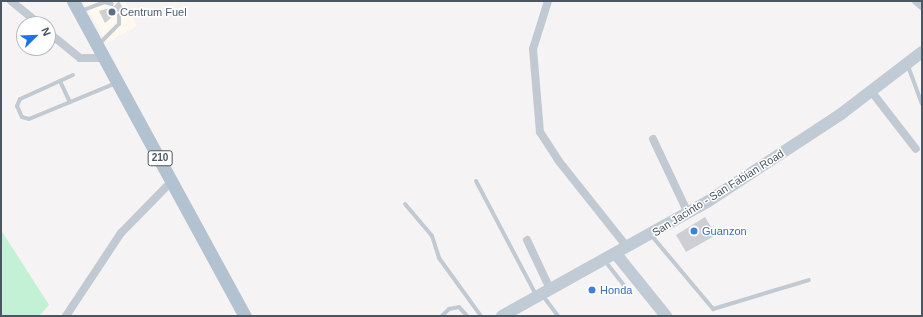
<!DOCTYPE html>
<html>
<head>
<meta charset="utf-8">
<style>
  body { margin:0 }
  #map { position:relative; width:923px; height:317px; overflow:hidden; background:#f5f3f3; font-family:Helvetica,sans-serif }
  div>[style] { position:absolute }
  .commercial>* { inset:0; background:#fdf9ef }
  .green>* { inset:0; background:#c3f1d5 }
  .building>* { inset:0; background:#cdcfd5 }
  .lane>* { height:4px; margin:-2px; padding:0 2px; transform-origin:2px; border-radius:2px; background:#c1cad2 }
  .street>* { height:8px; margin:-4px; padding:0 4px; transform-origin:4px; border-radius:4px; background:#c1cad2 }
  .secondary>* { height:12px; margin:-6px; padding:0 6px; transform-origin:6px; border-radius:6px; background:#c1cbd6 }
  .primary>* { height:13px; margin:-6.5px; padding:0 6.5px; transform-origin:6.5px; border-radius:6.5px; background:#b3c2d1 }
  .dots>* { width:11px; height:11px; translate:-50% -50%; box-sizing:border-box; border:2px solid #fff; border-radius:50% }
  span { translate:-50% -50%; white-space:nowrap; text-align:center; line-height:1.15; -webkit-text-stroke:3px #fff; paint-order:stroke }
  .shield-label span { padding:1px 3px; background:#fff; border:1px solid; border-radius:3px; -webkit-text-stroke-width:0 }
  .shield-label { font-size:10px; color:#4a5661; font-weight:700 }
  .service-label { font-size:11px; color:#4e5e75 }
  .left { translate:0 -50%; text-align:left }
  .street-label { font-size:11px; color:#4a5661 }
  .shop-label { font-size:11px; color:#366cbe }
  .frame { position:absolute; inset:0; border:2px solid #4a5661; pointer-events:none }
  .north { position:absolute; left:16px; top:16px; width:40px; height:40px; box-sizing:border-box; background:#fff; border:1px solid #b7bbc0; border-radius:50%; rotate:67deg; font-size:11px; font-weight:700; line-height:16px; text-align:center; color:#4a5661 }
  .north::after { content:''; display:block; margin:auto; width:14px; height:18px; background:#1a73e8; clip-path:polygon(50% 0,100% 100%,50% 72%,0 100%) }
</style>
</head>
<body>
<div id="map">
  <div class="commercial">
    <div style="clip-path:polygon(84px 1px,125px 1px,137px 26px,107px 43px)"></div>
  </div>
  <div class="green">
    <div style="clip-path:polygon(1px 230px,49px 305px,39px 316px,1px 316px)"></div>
  </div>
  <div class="building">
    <div style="clip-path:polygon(119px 1px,125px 12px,118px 12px,105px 23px,99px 11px,113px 7px)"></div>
    <div style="clip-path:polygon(705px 217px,716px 235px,686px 252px,676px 235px)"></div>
  </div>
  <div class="lane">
    <div style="left:81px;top:11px;width:25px;rotate:-21deg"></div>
    <div style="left:104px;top:2px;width:8px;rotate:14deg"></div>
    <div style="left:99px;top:44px;width:28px;rotate:-45deg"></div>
    <div style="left:119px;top:24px;width:9px;rotate:-90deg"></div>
    <div style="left:908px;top:66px;width:40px;rotate:69.8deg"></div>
    <div style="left:73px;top:75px;width:58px;rotate:155.6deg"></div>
    <div style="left:20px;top:99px;width:8px;rotate:113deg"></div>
    <div style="left:17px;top:106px;width:12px;rotate:66deg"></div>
    <div style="left:22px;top:117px;width:7px;rotate:16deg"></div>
    <div style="left:29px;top:119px;width:94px;rotate:-22.5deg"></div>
    <div style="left:60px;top:81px;width:23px;rotate:65deg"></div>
    <div style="left:476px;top:181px;width:129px;rotate:62.2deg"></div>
    <div style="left:405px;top:204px;width:42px;rotate:49.8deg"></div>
    <div style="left:432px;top:236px;width:23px;rotate:72deg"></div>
    <div style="left:439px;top:258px;width:72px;rotate:54.1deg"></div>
    <div style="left:651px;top:235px;width:97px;rotate:50deg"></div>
    <div style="left:713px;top:309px;width:100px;rotate:-16.8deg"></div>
    <div style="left:605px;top:261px;width:33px;rotate:52deg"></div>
    <div style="left:543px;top:296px;width:25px;rotate:53deg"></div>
    <div style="left:442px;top:316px;width:10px;rotate:-45deg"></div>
    <div style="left:449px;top:309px;width:10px;rotate:-11deg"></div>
    <div style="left:459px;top:307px;width:12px;rotate:48deg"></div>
  </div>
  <div class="street">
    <div style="left:11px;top:1px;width:36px;rotate:39deg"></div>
    <div style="left:548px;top:1px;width:50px;rotate:107.4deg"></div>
    <div style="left:533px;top:49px;width:83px;rotate:85.2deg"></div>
    <div style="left:540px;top:132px;width:33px;rotate:57deg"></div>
    <div style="left:558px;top:160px;width:112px;rotate:51.5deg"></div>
    <div style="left:916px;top:1px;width:8px;rotate:40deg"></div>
    <div style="left:48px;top:32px;width:41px;rotate:39.1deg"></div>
    <div style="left:80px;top:58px;width:25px"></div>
    <div style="left:871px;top:91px;width:73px;rotate:52.2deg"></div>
    <div style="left:653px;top:139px;width:82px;rotate:64.7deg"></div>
    <div style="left:527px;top:240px;width:56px;rotate:64.8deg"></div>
    <div style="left:66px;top:316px;width:100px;rotate:-56.5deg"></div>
    <div style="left:121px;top:233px;width:73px;rotate:-45.6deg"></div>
  </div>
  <div class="secondary">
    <div style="left:616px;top:254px;width:80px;rotate:51.1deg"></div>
    <div style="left:502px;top:316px;width:235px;rotate:-29.1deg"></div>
    <div style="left:707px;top:202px;width:160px;rotate:-33.3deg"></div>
    <div style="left:841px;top:114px;width:102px;rotate:-37.4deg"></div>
  </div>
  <div class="primary">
    <div style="left:73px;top:1px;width:359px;rotate:61.4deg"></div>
  </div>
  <div class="dots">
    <div style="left:112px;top:12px;background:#5c6f8a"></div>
    <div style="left:694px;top:231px;background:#3f7fe0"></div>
    <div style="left:592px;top:290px;background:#3f7fe0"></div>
  </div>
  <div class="shield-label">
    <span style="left:160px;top:158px">210</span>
  </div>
  <div class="service-label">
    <span class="left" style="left:120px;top:12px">Centrum Fuel</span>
  </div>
  <div class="street-label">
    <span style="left:718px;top:193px;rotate:-32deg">San Jacinto - San Fabian Road</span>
  </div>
  <div class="shop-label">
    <span class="left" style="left:702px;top:231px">Guanzon</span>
    <span class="left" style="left:600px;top:290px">Honda</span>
  </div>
  <div class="frame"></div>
  <div class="north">N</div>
</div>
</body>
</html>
